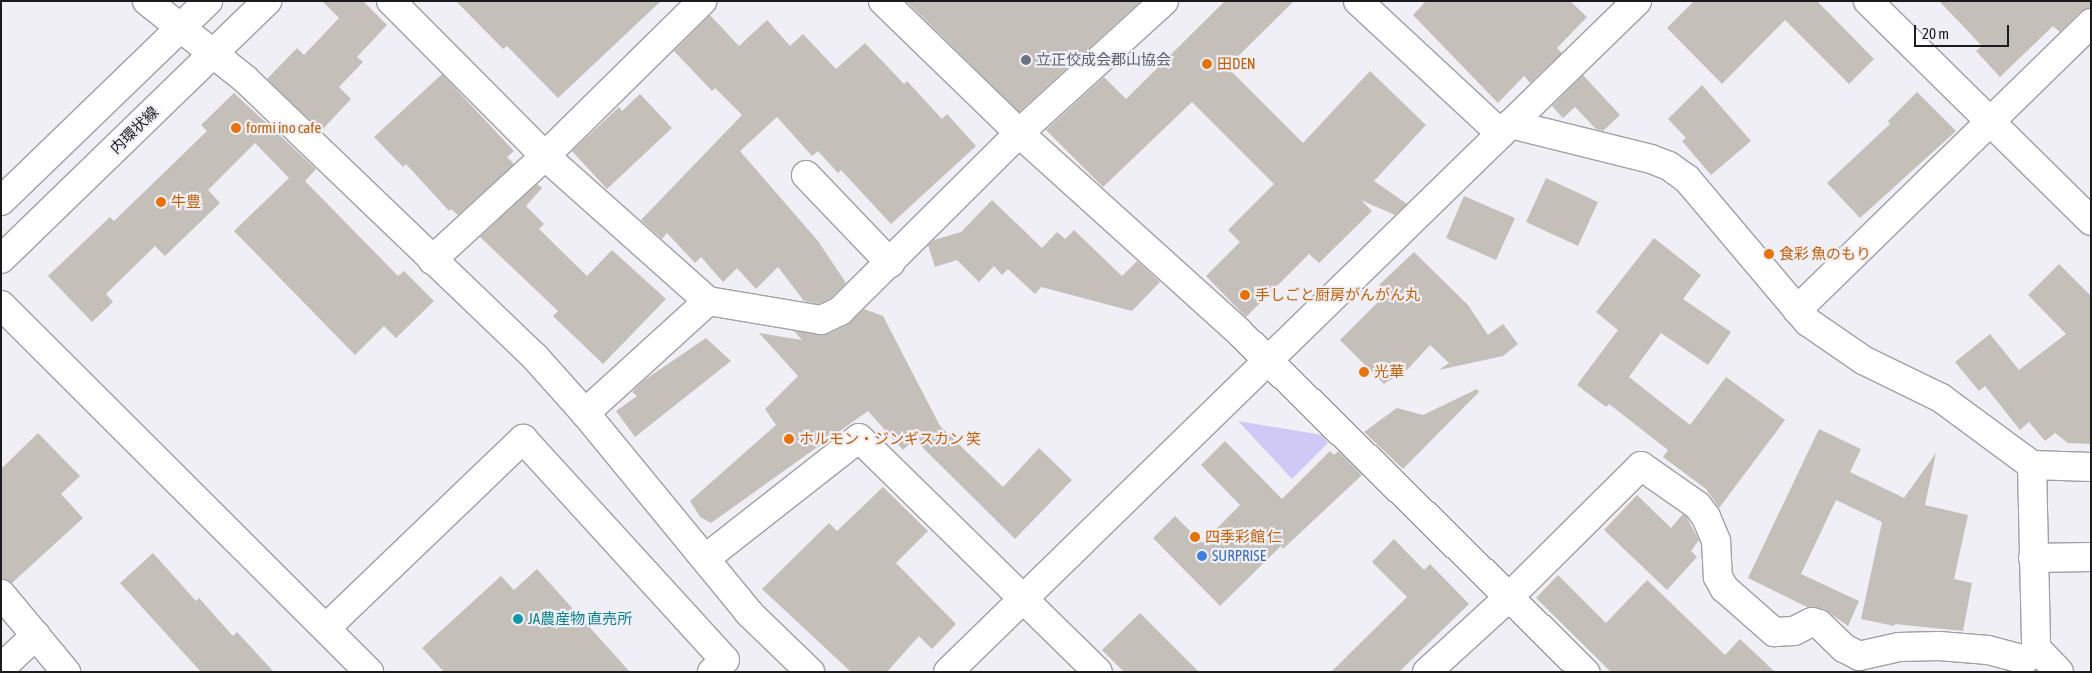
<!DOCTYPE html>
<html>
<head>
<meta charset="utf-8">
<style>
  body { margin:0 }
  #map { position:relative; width:2092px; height:673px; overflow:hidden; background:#f0eff6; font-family:"Asap Condensed","Noto Sans JP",sans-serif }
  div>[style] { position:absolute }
  .green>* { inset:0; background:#d0c8f5 }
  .building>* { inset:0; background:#c5bfba }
  .roads { filter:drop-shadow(1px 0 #a1a0a6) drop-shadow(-1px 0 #a1a0a6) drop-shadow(0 1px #a1a0a6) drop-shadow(0 -1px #a1a0a6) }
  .minor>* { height:28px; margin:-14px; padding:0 14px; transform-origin:14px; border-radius:14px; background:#fff }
  .tertiary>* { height:28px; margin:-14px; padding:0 14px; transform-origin:14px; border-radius:14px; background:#fff }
  .dots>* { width:14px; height:14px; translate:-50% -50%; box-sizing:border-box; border:2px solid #f0eff6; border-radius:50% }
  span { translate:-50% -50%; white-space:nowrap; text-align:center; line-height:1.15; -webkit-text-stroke:4.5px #f0eff6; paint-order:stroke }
  .worship-label { font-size:15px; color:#5b616d }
  .left { translate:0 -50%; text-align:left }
  .food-label { font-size:15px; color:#c56008 }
  .street-label { font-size:15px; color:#1b1b1e }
  .shop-label { font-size:15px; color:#366cbe }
  .culture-label { font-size:15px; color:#0d838f }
  .frame { position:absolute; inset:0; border:2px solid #1b1b1e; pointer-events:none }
  .scale { position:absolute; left:1914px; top:25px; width:95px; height:22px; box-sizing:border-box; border:2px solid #1b1b1e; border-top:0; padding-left:6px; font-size:15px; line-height:18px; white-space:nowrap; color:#1b1b1e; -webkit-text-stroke:4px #f0eff6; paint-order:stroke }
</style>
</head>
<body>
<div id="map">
  <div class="green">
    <div style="clip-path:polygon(1238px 421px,1322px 435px,1328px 443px,1292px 479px)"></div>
  </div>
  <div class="building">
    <div style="clip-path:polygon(322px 1px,363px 1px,387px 25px,357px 57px,363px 62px,339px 87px,351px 99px,321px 131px,267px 79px,297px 48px,304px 55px,339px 18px)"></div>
    <div style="clip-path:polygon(456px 1px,661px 1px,558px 98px,507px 46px,503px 49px)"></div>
    <div style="clip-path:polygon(906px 1px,1141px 1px,1019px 112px)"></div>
    <div style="clip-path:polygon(1225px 1px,1294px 1px,1227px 67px,1303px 143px,1370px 71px,1426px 125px,1374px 181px,1407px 204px,1395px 215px,1361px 200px,1372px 211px,1319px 263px,1309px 254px,1246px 317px,1206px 276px,1240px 242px,1228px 230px,1274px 184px,1192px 102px,1103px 187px,1046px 130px,1104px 77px,1126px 99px)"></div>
    <div style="clip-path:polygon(1426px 1px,1570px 1px,1587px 17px,1557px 48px,1562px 53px,1530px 83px,1524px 76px,1498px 103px,1413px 15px)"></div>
    <div style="clip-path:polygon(1694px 1px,1817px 1px,1874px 59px,1849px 84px,1785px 20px,1722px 84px,1667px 28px)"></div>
    <div style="clip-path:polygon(1939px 1px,2091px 1px,2091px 8px,2080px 12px,2060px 32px,2053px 26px,2000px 77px,1976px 51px,1982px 46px)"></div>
    <div style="clip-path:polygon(710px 15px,739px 46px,767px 20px,790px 46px,803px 34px,836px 69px,865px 43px,904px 84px,907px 81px,942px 119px,947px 114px,976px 146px,891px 224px,841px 170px,838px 173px,818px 151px,812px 156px,777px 117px,740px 151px,818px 241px,846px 283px,831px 298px,819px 304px,804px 301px,778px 267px,756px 289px,737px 268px,723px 282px,701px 257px,695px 263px,667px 233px,662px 239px,641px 220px,742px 115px,715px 88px,712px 91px,674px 51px)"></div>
    <div style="clip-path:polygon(442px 74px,514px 151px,507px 157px,514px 164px,458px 215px,451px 209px,449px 211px,406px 164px,403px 167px,374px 137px)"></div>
    <div style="clip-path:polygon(1583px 75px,1620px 115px,1603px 131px,1596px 129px,1575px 107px,1563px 118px,1552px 106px)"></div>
    <div style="clip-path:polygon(1702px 85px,1751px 141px,1711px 175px,1682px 141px,1686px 138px,1668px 119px)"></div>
    <div style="clip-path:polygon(1917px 92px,1956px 131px,1860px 218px,1827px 183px,1890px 124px,1888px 121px)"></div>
    <div style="clip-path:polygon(234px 93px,316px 169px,305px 181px,398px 276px,404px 271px,434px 301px,396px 338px,384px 326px,355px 355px,234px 231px,289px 178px,255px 143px,208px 190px,220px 203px,165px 256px,155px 246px,106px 294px,113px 302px,92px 322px,48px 276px,110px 217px,114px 221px,207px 131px,201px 125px)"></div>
    <div style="clip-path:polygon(640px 94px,672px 128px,607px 189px,572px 151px,619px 107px,622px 111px)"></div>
    <div style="clip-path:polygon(1546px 178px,1598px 202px,1578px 246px,1526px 222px)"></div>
    <div style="clip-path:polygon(537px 184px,542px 188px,526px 206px,544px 224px,539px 229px,587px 276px,612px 250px,666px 299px,603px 364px,553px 316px,558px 311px,480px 237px)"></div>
    <div style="clip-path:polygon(1464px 196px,1515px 218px,1496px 260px,1446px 238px)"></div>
    <div style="clip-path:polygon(992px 200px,1042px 248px,1057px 232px,1065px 239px,1074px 230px,1122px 276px,1137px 261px,1160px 282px,1132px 311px,1041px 287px,1035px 294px,1008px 269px,1002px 275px,994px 266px,979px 282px,957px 260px,935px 267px,928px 245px,934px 240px,961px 232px)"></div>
    <div style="clip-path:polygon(1654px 238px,1701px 275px,1683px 299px,1731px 332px,1708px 365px,1661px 333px,1629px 377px,1690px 425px,1726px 377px,1785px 420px,1719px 508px,1706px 489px,1663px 457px,1668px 450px,1609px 404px,1606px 407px,1577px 385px,1618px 330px,1596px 312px)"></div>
    <div style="clip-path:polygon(1414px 252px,1468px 305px,1488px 335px,1503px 324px,1518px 344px,1503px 356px,1439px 370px,1449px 363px,1430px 345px,1408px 369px,1384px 384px,1340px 340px,1387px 293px,1379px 285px)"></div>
    <div style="clip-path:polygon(2059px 264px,2091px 296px,2091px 444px,2068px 443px,2055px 433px,2045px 441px,2029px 422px,2020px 430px,1985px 386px,1979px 391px,1955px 362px,1990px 334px,2019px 370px,2066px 334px,2028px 295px)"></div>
    <div style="clip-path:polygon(864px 309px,883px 316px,940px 426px,1003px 487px,1039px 448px,1072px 480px,1015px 539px,914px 439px,903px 450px,868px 411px,711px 523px,700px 517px,690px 501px,776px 425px,765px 409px,798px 376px,759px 333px,802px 340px,794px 331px,828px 334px,847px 325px)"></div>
    <div style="clip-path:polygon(706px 338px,731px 361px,635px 437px,616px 411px,637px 396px,632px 392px,643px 381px)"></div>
    <div style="clip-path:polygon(1477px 389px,1479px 392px,1403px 469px,1364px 432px,1397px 408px,1423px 415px)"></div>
    <div style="clip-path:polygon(1819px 429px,1861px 449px,1850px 472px,1904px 498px,1936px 453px,1925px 505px,1968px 515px,1954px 579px,1972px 583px,1963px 631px,1895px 624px,1894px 626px,1861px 619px,1882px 522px,1836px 500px,1801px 574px,1859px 601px,1848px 626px,1824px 609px,1809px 608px,1748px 578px)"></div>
    <div style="clip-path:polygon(38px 433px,80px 476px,61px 494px,83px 518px,12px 583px,1px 579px,1px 469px)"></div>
    <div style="clip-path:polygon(1225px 441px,1282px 499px,1330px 451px,1334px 455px,1338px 451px,1362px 475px,1283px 549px,1281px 546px,1220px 606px,1153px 538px,1175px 516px,1202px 543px,1240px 505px,1201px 465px)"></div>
    <div style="clip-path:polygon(883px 487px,928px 531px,896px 563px,956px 624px,932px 649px,919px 636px,887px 672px,851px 672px,762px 589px,829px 523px,837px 531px)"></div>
    <div style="clip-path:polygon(1637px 495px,1671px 528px,1683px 514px,1686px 516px,1699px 540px,1691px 551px,1697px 557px,1667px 590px,1604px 530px)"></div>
    <div style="clip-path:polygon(1394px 539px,1424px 570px,1430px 564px,1469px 604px,1399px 672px,1331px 672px,1407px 597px,1372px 562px)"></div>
    <div style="clip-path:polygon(153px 553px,196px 601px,199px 598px,233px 636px,237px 632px,274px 672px,201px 672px,120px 583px)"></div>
    <div style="clip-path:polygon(537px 569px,630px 672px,444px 672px,422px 648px,501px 576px,514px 590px)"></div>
    <div style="clip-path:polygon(1558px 575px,1606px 623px,1647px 580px,1725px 655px,1740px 639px,1775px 672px,1611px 672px,1536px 598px)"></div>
    <div style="clip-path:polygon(1140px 613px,1199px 672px,1124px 672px,1102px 650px)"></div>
  </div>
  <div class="roads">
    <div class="minor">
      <div style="left:147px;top:1px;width:125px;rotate:38.5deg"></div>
      <div style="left:245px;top:79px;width:402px;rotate:43.8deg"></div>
      <div style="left:535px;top:357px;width:75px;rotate:48.2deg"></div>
      <div style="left:585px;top:413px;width:259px;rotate:50.6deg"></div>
      <div style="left:749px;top:613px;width:85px;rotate:44deg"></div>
      <div style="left:391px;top:1px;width:218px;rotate:45.2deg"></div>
      <div style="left:545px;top:156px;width:218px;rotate:41.7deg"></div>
      <div style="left:708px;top:301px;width:115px;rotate:9.5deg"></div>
      <div style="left:821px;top:320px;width:21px;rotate:-25deg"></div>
      <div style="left:840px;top:311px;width:252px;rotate:-44.8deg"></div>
      <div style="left:1019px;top:133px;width:196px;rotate:-42.3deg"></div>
      <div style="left:883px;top:1px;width:190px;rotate:44.1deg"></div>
      <div style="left:1019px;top:133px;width:295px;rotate:42.1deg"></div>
      <div style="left:1238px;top:331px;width:487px;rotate:44.5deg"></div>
      <div style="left:1358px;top:1px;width:195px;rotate:42.9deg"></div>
      <div style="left:1868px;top:1px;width:313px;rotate:44.6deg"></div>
      <div style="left:1510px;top:124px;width:145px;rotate:13.9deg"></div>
      <div style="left:1651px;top:159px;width:19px;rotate:21deg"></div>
      <div style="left:1669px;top:166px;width:22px;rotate:36deg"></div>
      <div style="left:1687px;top:179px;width:187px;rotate:49.8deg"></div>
      <div style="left:1808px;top:322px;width:67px;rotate:34.6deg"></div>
      <div style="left:1863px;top:360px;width:87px;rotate:26deg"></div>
      <div style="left:1941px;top:398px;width:113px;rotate:36.4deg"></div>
      <div style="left:2032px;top:465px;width:183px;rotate:88.7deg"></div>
      <div style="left:2036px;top:648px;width:33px;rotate:46deg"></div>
      <div style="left:806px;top:175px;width:122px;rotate:46.3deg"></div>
      <div style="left:432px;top:260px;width:154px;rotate:-42.6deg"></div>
      <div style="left:545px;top:156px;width:221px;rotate:-44.6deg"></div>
      <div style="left:1px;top:305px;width:520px;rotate:44.92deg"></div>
      <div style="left:1797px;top:310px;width:411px;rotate:-44.3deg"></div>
      <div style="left:585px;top:413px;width:166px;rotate:-42.3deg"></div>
      <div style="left:2032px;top:465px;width:59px;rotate:1.9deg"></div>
      <div style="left:706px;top:558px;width:194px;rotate:-38.1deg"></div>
      <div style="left:859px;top:438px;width:334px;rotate:44.4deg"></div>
      <div style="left:2033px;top:558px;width:58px;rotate:-1deg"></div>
      <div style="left:1px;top:594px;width:102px;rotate:50.2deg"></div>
      <div style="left:327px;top:627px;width:272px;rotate:-43.8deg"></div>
      <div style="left:523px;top:439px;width:299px;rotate:47.6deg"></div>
      <div style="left:725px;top:660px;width:18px;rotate:137deg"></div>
      <div style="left:1px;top:668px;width:48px;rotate:-43.3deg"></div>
      <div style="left:948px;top:672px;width:962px;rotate:-44.24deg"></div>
      <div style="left:1427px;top:672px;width:111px;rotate:-42.4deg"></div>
      <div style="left:1509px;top:597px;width:186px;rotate:-44.8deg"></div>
      <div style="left:1641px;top:466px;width:68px;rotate:34.9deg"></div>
      <div style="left:1697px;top:505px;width:15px;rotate:53deg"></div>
      <div style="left:1706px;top:517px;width:26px;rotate:67deg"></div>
      <div style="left:1716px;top:541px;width:36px;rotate:87deg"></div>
      <div style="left:1718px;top:577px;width:13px;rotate:61deg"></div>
      <div style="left:1724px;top:588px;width:67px;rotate:41.3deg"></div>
      <div style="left:1774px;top:632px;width:20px;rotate:-3deg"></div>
      <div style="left:1794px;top:631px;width:20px;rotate:-27deg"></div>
      <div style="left:1812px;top:622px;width:7px;rotate:16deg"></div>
      <div style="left:1819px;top:624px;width:35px;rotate:44deg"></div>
      <div style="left:1844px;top:648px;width:17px;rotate:28deg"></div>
      <div style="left:1859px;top:656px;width:41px;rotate:-12.7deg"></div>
      <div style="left:1899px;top:647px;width:40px;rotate:-1.4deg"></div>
      <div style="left:1939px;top:646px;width:49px;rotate:4.7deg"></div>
      <div style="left:1988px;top:650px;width:38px;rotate:15deg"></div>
    </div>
    <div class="tertiary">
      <div style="left:1px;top:201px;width:288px;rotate:-44deg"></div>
      <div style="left:1px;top:259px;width:371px;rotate:-44.1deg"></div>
    </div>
  </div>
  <div class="dots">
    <div style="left:1026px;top:60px;background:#6b7280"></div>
    <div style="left:1207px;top:64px;background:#e8710a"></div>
    <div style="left:236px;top:128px;background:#e8710a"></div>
    <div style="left:161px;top:202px;background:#e8710a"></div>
    <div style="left:1769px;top:254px;background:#e8710a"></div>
    <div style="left:1245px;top:295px;background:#e8710a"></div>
    <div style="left:1364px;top:372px;background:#e8710a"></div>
    <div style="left:789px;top:439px;background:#e8710a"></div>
    <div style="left:1195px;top:537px;background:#e8710a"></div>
    <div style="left:1202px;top:556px;background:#3f7fe0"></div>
    <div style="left:518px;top:619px;background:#0f9aa8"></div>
  </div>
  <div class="worship-label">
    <span class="left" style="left:1036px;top:60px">立正佼成会郡山協会</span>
  </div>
  <div class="food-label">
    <span class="left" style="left:1217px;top:64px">田DEN</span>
    <span class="left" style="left:246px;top:128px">formi ino cafe</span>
    <span class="left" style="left:171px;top:202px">牛豊</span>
    <span class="left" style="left:1779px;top:254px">食彩 魚のもり</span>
    <span class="left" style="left:1255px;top:295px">手しごと厨房がんがん丸</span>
    <span class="left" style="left:1374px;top:372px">光華</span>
    <span class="left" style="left:799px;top:439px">ホルモン・ジンギスカン 笑</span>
    <span class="left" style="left:1205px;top:537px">四季彩館 仁</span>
  </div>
  <div class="street-label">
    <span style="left:134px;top:130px;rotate:-44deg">内環状線</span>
  </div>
  <div class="shop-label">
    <span class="left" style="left:1212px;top:556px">SURPRISE</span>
  </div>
  <div class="culture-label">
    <span class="left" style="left:528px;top:619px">JA農産物 直売所</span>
  </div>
  <div class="frame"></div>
  <div class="scale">20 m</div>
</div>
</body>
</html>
